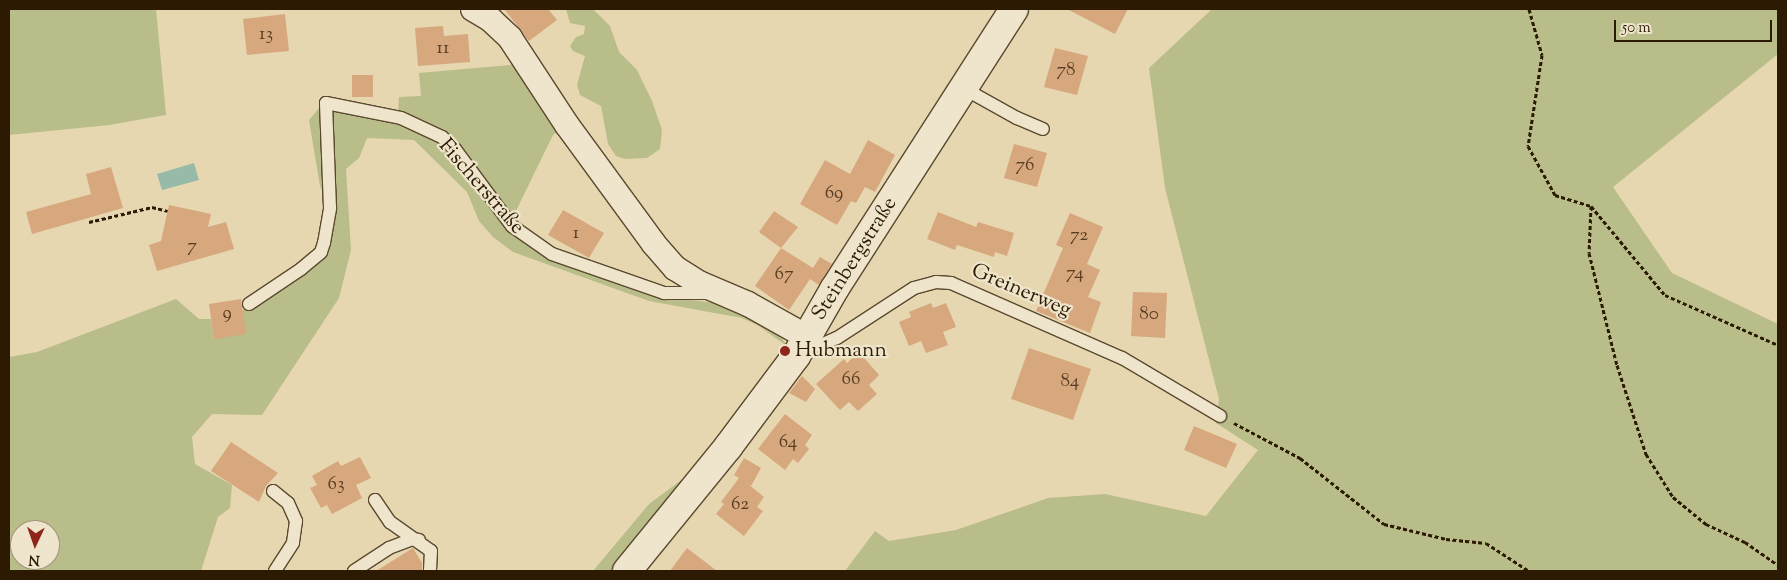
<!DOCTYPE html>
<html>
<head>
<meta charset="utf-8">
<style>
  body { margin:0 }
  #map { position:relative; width:1787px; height:580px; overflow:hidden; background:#e6d7b1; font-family:"Sorts Mill Goudy",serif }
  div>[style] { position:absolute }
  .green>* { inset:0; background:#b8bd89 }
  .water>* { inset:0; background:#97baa9 }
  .building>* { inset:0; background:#d7a77e }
  .path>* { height:3px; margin-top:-1.5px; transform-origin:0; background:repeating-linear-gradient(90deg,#2c1a03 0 4px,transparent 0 6.5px) }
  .roads { filter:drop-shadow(1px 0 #5a492e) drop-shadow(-1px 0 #5a492e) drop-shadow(0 1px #5a492e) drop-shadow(0 -1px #5a492e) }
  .lane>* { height:12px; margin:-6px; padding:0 6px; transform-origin:6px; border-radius:6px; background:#efe5cc }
  .street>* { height:24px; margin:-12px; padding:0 12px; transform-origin:12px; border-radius:12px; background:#efe5cc }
  .secondary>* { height:28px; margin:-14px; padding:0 14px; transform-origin:14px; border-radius:14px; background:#efe5cc }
  .dots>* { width:14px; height:14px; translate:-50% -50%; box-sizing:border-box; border:2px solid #efe5cc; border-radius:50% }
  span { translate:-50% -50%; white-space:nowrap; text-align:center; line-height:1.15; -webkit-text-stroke:4.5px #efe5cc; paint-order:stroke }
  .number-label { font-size:19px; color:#573d22 }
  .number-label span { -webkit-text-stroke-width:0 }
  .street-label { font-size:21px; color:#2c1a03 }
  .poi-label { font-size:21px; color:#2c1a03 }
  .left { translate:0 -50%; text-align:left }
  .frame { position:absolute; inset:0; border:10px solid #2c1a03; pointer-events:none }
  .north { position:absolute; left:10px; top:520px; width:50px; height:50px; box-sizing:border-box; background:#efe5cc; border:1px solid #a1947c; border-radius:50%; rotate:183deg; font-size:14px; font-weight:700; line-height:20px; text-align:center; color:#2c1a03 }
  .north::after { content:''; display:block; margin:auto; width:18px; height:22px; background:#8f2418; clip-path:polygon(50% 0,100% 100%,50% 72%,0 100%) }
  .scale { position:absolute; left:1614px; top:20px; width:158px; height:22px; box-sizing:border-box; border:2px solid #2c1a03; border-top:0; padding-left:6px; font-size:15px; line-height:18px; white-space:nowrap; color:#2c1a03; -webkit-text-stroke:4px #efe5cc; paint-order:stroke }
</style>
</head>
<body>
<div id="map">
  <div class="green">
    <div style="clip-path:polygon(9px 9px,156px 9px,166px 115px,109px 125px,9px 135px)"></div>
    <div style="clip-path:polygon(566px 9px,593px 9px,610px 26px,619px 52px,637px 70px,652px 101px,662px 130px,660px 149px,647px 158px,625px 159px,616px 156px,608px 144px,601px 106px,580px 95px,577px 85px,585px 56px,573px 51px,570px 46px,576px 37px,584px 34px,585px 26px,570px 23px)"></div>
    <div style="clip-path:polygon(1212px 9px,1778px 9px,1778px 54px,1613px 187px,1672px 273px,1778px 324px,1778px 571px,845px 571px,875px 531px,889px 541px,956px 530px,1048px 498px,1105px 494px,1206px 516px,1258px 450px,1216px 423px,1219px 399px,1165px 188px,1149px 68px)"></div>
    <div style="clip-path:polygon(521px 64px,563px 128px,553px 135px,512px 219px,444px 134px,419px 119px,398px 113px,399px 97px,421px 96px,419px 73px)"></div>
    <div style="clip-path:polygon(evenodd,320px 107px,400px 123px,439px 141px,452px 153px,508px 229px,550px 259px,664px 297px,726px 304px,773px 325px,788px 347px,759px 326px,742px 318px,649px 301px,513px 252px,493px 237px,479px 221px,467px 192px,414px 140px,367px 138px,359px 158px,346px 169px,351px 250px,339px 298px,262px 415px,212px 414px,192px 437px,195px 464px,232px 485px,230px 508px,218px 517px,201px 571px,9px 571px,9px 357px,37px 352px,176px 299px,199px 319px,211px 319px,214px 339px,249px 304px,315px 258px,330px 208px,320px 186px,309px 120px,320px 107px,20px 530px,50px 530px,50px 560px,20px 560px,20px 530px)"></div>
    <div style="clip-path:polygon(703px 464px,615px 571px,593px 571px,649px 504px)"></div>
  </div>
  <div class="water">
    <div style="clip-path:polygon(194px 163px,199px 180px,162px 190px,157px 174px)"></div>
  </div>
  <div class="building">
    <div style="clip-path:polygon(504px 9px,548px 9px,557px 20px,529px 41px)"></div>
    <div style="clip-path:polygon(1067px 9px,1128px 9px,1115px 34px)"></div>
    <div style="clip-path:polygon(285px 14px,289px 51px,247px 55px,243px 19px)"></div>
    <div style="clip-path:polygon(443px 26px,444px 36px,468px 34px,470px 62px,418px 66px,415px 28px)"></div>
    <div style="clip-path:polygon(1055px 48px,1088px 56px,1077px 95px,1044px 87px)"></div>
    <div style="clip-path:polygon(352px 75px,373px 75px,373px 97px,352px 97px)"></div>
    <div style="clip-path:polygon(868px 140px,895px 155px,875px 192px,865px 187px,856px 203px,851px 201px,837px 225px,800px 204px,825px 160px,850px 174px)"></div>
    <div style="clip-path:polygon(1014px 144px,1047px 153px,1037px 187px,1004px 178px)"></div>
    <div style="clip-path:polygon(111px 167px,123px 208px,32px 234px,26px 212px,91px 194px,86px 174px)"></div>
    <div style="clip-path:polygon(169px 205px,211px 214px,208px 227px,226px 222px,234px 249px,157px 271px,149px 245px,161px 241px)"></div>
    <div style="clip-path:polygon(563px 210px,604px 233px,589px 258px,548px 235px)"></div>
    <div style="clip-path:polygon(774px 211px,798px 227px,781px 248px,759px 232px)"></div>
    <div style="clip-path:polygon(938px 212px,976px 227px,978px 222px,1014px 233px,1007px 256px,995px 252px,994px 257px,957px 245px,955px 250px,927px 239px)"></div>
    <div style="clip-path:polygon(1070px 213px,1103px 227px,1087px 264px,1100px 270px,1088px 297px,1101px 302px,1090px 333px,1036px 311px,1063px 248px,1056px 245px)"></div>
    <div style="clip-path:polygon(781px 248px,813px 268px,820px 257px,832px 264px,819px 285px,810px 279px,789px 310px,755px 286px)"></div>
    <div style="clip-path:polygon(1133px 292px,1167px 293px,1165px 338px,1131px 336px)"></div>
    <div style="clip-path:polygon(241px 299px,246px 334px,214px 339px,209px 304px)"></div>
    <div style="clip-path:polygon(931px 303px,933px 308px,946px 303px,956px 327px,943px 332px,948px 345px,926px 353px,921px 341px,909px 346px,899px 322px,911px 317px,909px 312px)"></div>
    <div style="clip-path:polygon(1029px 348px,1091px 369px,1073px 420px,1011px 399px)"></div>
    <div style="clip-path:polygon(859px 352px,879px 375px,869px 385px,877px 394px,858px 411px,849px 402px,840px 410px,816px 384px,844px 359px,847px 363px)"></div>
    <div style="clip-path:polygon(802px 376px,815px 389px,806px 402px,789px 393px)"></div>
    <div style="clip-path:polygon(785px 414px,812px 435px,805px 445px,809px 449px,798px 463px,793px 459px,785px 470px,758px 449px)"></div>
    <div style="clip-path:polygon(1194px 426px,1237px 444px,1226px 468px,1184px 450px)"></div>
    <div style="clip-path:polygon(231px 442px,278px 473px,266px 486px,259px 502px,211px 471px)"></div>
    <div style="clip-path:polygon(360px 457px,371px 478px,356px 485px,362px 498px,332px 514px,327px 505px,321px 508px,310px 488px,317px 485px,312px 476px,338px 461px,341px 466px)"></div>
    <div style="clip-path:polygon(744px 458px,761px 468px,751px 486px,743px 480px,764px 497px,757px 507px,763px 511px,744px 536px,716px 514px,724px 504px,721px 502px,739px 478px,734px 475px)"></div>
    <div style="clip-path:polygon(413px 548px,422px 563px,422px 571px,376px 571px)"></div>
    <div style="clip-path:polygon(687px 548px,717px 571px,670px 571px)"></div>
  </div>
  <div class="path">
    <div style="left:1529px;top:9px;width:48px;rotate:74.2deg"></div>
    <div style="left:1542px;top:55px;width:92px;rotate:98.7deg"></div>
    <div style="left:1528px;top:146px;width:56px;rotate:61.1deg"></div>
    <div style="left:1555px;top:195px;width:38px;rotate:17deg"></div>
    <div style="left:1591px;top:206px;width:116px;rotate:50.3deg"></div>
    <div style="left:1665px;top:295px;width:124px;rotate:23.9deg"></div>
    <div style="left:1591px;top:206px;width:47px;rotate:92.4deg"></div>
    <div style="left:1589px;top:253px;width:115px;rotate:76deg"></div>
    <div style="left:1617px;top:365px;width:94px;rotate:72deg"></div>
    <div style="left:1646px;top:454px;width:51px;rotate:57.9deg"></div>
    <div style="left:1673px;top:497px;width:43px;rotate:39.3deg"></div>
    <div style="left:1706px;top:524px;width:43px;rotate:24.8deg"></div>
    <div style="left:1745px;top:542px;width:40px;rotate:34.9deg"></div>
    <div style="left:89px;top:222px;width:65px;rotate:-13.4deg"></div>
    <div style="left:152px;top:207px;width:16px;rotate:14deg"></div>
    <div style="left:1234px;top:423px;width:75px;rotate:27.9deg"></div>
    <div style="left:1300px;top:458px;width:107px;rotate:38.2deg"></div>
    <div style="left:1384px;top:524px;width:64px;rotate:13.6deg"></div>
    <div style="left:1446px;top:539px;width:40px;rotate:5.7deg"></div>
    <div style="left:1486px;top:543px;width:51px;rotate:33.1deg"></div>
    <div style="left:1529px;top:571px;width:18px"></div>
  </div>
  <div class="roads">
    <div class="lane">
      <div style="left:963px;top:88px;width:62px;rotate:29.1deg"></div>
      <div style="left:1017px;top:118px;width:28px;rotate:23deg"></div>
      <div style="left:249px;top:304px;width:63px;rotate:-33.9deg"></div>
      <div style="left:301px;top:269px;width:26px;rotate:-40deg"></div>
      <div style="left:321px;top:252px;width:9px;rotate:-72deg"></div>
      <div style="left:324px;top:243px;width:36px;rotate:-80deg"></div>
      <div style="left:330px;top:208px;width:105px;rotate:-92.2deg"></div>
      <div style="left:326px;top:103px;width:76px;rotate:11.3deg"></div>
      <div style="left:401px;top:118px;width:45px;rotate:24.9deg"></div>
      <div style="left:442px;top:137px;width:18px;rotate:43deg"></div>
      <div style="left:455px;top:149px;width:96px;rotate:53.5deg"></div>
      <div style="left:512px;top:226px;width:49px;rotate:35deg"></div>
      <div style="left:552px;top:254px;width:119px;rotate:19.2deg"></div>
      <div style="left:664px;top:293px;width:47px"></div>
      <div style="left:802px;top:347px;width:19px;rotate:-6deg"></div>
      <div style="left:821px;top:345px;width:17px;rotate:-24deg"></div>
      <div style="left:837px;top:338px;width:92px;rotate:-33deg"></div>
      <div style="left:914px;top:288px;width:23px;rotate:-15deg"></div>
      <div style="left:936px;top:282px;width:15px;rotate:4deg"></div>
      <div style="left:951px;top:283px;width:187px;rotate:23.7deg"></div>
      <div style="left:1122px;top:358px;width:114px;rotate:30.6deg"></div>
      <div style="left:273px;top:491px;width:19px;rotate:39deg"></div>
      <div style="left:288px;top:503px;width:20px;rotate:66deg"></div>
      <div style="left:296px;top:521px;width:22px;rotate:98deg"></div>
      <div style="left:293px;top:543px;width:33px;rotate:123deg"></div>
      <div style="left:375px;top:500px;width:27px;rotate:56deg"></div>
      <div style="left:390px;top:522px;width:50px;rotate:35.3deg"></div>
      <div style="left:431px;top:551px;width:20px;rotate:93deg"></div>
      <div style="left:354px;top:571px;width:42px;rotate:-33.3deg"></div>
      <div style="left:389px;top:548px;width:25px;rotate:-21deg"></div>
      <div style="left:412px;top:539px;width:7px;rotate:8deg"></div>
    </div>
    <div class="street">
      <div style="left:473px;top:9px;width:21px;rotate:31deg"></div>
      <div style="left:491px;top:20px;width:26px;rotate:43deg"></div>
      <div style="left:510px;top:38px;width:104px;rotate:56.8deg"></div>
      <div style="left:567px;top:125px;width:147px;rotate:53.8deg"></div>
      <div style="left:654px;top:244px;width:32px;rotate:49deg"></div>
      <div style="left:675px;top:268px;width:28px;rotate:32deg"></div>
      <div style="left:699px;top:283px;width:53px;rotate:23.2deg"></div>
      <div style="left:748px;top:304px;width:68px;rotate:29.2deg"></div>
    </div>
    <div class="secondary">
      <div style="left:627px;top:571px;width:160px;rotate:-50.8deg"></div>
      <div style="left:728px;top:447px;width:114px;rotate:-53.2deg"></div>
      <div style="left:796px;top:356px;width:78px;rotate:-60.2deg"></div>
      <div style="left:835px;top:288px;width:331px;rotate:-57.3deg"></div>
    </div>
  </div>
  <div class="dots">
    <div style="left:785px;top:351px;background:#8f2418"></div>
  </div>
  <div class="number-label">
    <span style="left:266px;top:35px">13</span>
    <span style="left:443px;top:49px">11</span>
    <span style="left:1066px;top:71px">78</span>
    <span style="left:1025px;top:166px">76</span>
    <span style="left:834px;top:194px">69</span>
    <span style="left:576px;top:234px">1</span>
    <span style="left:1079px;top:236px">72</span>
    <span style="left:192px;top:247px">7</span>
    <span style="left:1075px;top:274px">74</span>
    <span style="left:784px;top:275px">67</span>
    <span style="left:227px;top:314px">9</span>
    <span style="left:1149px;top:315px">80</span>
    <span style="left:851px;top:380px">66</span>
    <span style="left:1070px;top:382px">84</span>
    <span style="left:788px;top:443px">64</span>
    <span style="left:336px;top:485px">63</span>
    <span style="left:740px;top:505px">62</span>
  </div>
  <div class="street-label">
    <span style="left:481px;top:187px;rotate:49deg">Fischerstraße</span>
    <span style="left:855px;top:259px;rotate:-58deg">Steinbergstraße</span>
    <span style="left:1021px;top:291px;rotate:23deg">Greinerweg</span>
  </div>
  <div class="poi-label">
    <span class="left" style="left:795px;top:351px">Hubmann</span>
  </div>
  <div class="frame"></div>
  <div class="north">N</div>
  <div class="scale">50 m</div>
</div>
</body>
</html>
